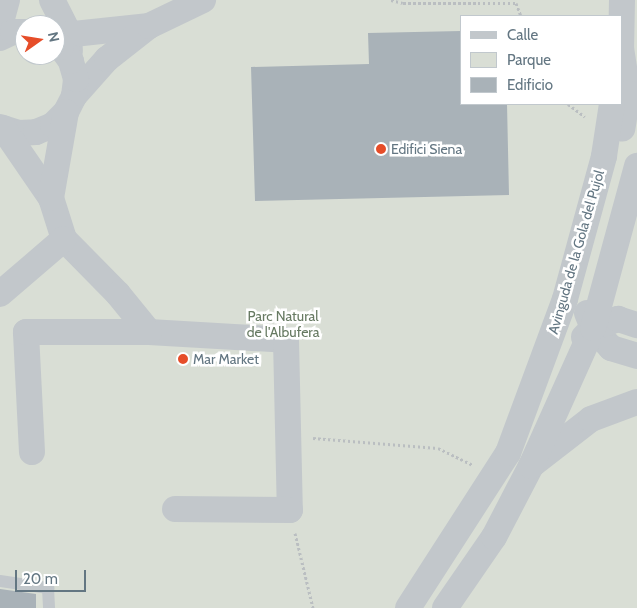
<!DOCTYPE html>
<html>
<head>
<meta charset="utf-8">
<style>
  body { margin:0 }
  #map { position:relative; width:637px; height:608px; overflow:hidden; background:#f9f9f6; font-family:Cabin,sans-serif }
  div>[style] { position:absolute }
  .green>* { inset:0; background:#d9ded5 }
  .building>* { inset:0; background:#a9b2b8 }
  .path>* { height:3px; margin-top:-1.5px; transform-origin:0; background:repeating-linear-gradient(90deg,#babec1 0 2.5px,transparent 0 5px) }
  .service>* { height:12px; margin:-6px; padding:0 6px; transform-origin:6px; border-radius:6px; background:#c2c7cb }
  .minor>* { height:26px; margin:-13px; padding:0 13px; transform-origin:13px; border-radius:13px; background:#c2c7cb }
  .dots>* { width:14px; height:14px; translate:-50% -50%; box-sizing:border-box; border:2px solid #fff; border-radius:50% }
  span { translate:-50% -50%; white-space:nowrap; text-align:center; line-height:1.15; -webkit-text-stroke:5px #fff; paint-order:stroke }
  .poi-label { font-size:14px; color:#637682 }
  .left { translate:0 -50%; text-align:left }
  .street-label { font-size:14px; color:#637682 }
  .park-label { font-size:14px; color:#677a62 }
  .legend { position:absolute; left:460px; top:15px; width:162px; height:90px; box-sizing:border-box; background:#fff; border:1px solid #c1c8cd; margin:0; padding:6px 9px; list-style:none; font-size:15px; color:#637682 }
  .legend li { display:flex; align-items:center; gap:10px; height:25px }
  .legend b { width:25px; border:1px solid #c1c8cd }
  .north { position:absolute; left:15px; top:15px; width:50px; height:50px; box-sizing:border-box; background:#fff; border:1px solid #c1c8cd; border-radius:50%; rotate:77deg; font-size:14px; font-weight:700; line-height:20px; text-align:center; color:#637682 }
  .north::after { content:''; display:block; margin:auto; width:18px; height:22px; background:#e64d29; clip-path:polygon(50% 0,100% 100%,50% 72%,0 100%) }
  .scale { position:absolute; left:15px; top:570px; width:71px; height:22px; box-sizing:border-box; border:2px solid #637682; border-top:0; padding-left:6px; font-size:15px; line-height:18px; white-space:nowrap; color:#637682; -webkit-text-stroke:4px #fff; paint-order:stroke }
</style>
</head>
<body>
<div id="map">
  <div class="green">
    <div style="clip-path:polygon(evenodd,0 0,637px 0,637px 608px,0 608px,0 0,461px 16px,621px 16px,621px 104px,461px 104px,461px 16px,0 0,25px 25px,55px 25px,55px 55px,25px 55px,25px 25px)"></div>
  </div>
  <div class="building">
    <div style="clip-path:polygon(461px 31px,461px 104px,507px 104px,509px 195px,255px 201px,251px 67px,369px 64px,368px 33px)"></div>
    <div style="clip-path:polygon(0 589px,36px 594px,36px 608px,0 608px)"></div>
  </div>
  <div class="path">
    <div style="left:391px;top:0;width:12px;rotate:14deg"></div>
    <div style="left:403px;top:3px;width:113px"></div>
    <div style="left:516px;top:3px;width:14px;rotate:69deg"></div>
    <div style="left:568px;top:104px;width:21px;rotate:37deg"></div>
    <div style="left:313px;top:438px;width:125px;rotate:4.6deg"></div>
    <div style="left:438px;top:448px;width:39px;rotate:26deg"></div>
    <div style="left:295px;top:533px;width:77px;rotate:76.5deg"></div>
  </div>
  <div class="service">
    <div style="left:0;top:581px;width:49px;rotate:8.3deg"></div>
    <div style="left:48px;top:588px;width:20px;rotate:87deg"></div>
  </div>
  <div class="minor">
    <div style="left:52px;top:0;width:38px;rotate:63deg"></div>
    <div style="left:69px;top:34px;width:17px;rotate:87deg"></div>
    <div style="left:0;top:26px;width:27px;rotate:-75deg"></div>
    <div style="left:55px;top:36px;width:95px;rotate:-6.1deg"></div>
    <div style="left:0;top:38px;width:14px;rotate:-25deg"></div>
    <div style="left:13px;top:32px;width:12px"></div>
    <div style="left:621px;top:48px;width:46px;rotate:81.2deg"></div>
    <div style="left:628px;top:93px;width:36px;rotate:99deg"></div>
    <div style="left:621px;top:52px;width:52px;rotate:-88.9deg"></div>
    <div style="left:74px;top:96px;width:50px;rotate:-48.3deg"></div>
    <div style="left:107px;top:59px;width:53px;rotate:-38.2deg"></div>
    <div style="left:149px;top:26px;width:60px;rotate:-25.7deg"></div>
    <div style="left:0;top:127px;width:20px;rotate:18deg"></div>
    <div style="left:19px;top:133px;width:17px;rotate:-3deg"></div>
    <div style="left:36px;top:132px;width:18px;rotate:-22deg"></div>
    <div style="left:53px;top:125px;width:18px;rotate:-45deg"></div>
    <div style="left:66px;top:112px;width:18px;rotate:-63deg"></div>
    <div style="left:74px;top:96px;width:17px;rotate:-83deg"></div>
    <div style="left:76px;top:79px;width:19px;rotate:-106deg"></div>
    <div style="left:71px;top:61px;width:17px;rotate:-126deg"></div>
    <div style="left:61px;top:47px;width:8px;rotate:-140deg"></div>
    <div style="left:3px;top:128px;width:85px;rotate:55.6deg"></div>
    <div style="left:51px;top:198px;width:43px;rotate:72.4deg"></div>
    <div style="left:64px;top:239px;width:77px;rotate:45.5deg"></div>
    <div style="left:118px;top:294px;width:49px;rotate:50.8deg"></div>
    <div style="left:149px;top:332px;width:137px;rotate:3.3deg"></div>
    <div style="left:286px;top:340px;width:170px;rotate:88.7deg"></div>
    <div style="left:290px;top:510px;width:115px;rotate:-179.5deg"></div>
    <div style="left:51px;top:198px;width:87px;rotate:-80.1deg"></div>
    <div style="left:0;top:294px;width:84px;rotate:-40.7deg"></div>
    <div style="left:587px;top:313px;width:16px;rotate:68deg"></div>
    <div style="left:593px;top:328px;width:27px;rotate:48deg"></div>
    <div style="left:611px;top:348px;width:27px;rotate:17deg"></div>
    <div style="left:584px;top:337px;width:13px;rotate:-45deg"></div>
    <div style="left:593px;top:328px;width:27px;rotate:-20deg"></div>
    <div style="left:618px;top:319px;width:20px;rotate:18deg"></div>
    <div style="left:32px;top:452px;width:120px;rotate:-92.9deg"></div>
    <div style="left:26px;top:332px;width:123px"></div>
    <div style="left:533px;top:464px;width:73px;rotate:-37.8deg"></div>
    <div style="left:591px;top:419px;width:49px;rotate:-20.3deg"></div>
    <div style="left:408px;top:608px;width:184px;rotate:-57.2deg"></div>
    <div style="left:508px;top:453px;width:164px;rotate:-69.7deg"></div>
    <div style="left:565px;top:299px;width:148px;rotate:-74.7deg"></div>
    <div style="left:604px;top:156px;width:53px;rotate:-81.3deg"></div>
    <div style="left:445px;top:608px;width:86px;rotate:-55.4deg"></div>
    <div style="left:494px;top:537px;width:80px;rotate:-62.5deg"></div>
    <div style="left:531px;top:466px;width:151px;rotate:-65.8deg"></div>
    <div style="left:593px;top:328px;width:168px;rotate:-74.8deg"></div>
  </div>
  <div class="dots">
    <div style="left:381px;top:149px;background:#e64d29"></div>
    <div style="left:183px;top:359px;background:#e64d29"></div>
  </div>
  <div class="poi-label">
    <span class="left" style="left:391px;top:149px">Edifici Siena</span>
    <span class="left" style="left:193px;top:359px">Mar Market</span>
  </div>
  <div class="street-label">
    <span style="left:576px;top:252px;rotate:-74deg">Avinguda de la Gola del Pujol</span>
  </div>
  <div class="park-label">
    <span style="left:283px;top:324px">Parc Natural<br>de l'Albufera</span>
  </div>
  <ul class="legend">
  <li><b style="height:6px;background:#c2c7cb"></b>Calle</li>
  <li><b style="height:14px;background:#d9ded5"></b>Parque</li>
  <li><b style="height:14px;background:#a9b2b8"></b>Edificio</li>
  </ul>
  <div class="north">N</div>
  <div class="scale">20 m</div>
</div>
</body>
</html>
